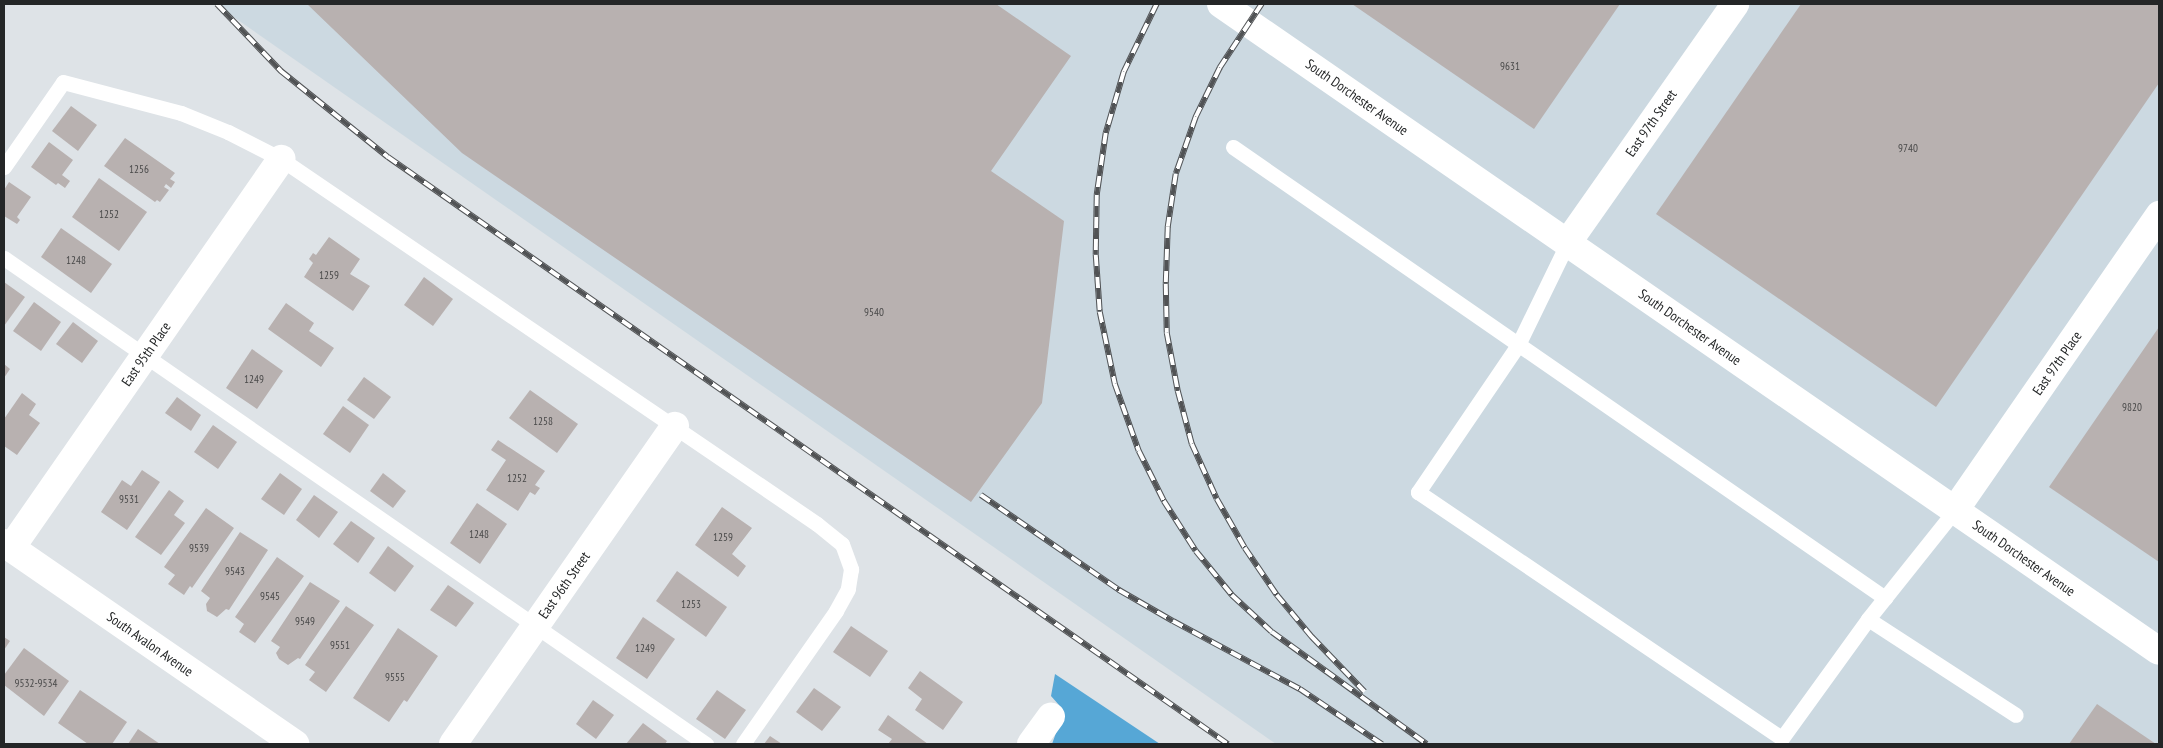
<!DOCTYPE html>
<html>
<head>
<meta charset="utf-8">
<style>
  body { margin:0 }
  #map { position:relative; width:2163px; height:748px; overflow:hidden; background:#dee3e7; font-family:"PT Sans Narrow",sans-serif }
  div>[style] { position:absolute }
  .built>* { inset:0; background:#ccd9e1 }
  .forest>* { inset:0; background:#56a7d6 }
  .building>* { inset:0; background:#b8b1b0 }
  .service>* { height:15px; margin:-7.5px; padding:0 7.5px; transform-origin:7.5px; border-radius:7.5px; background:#fff }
  .minor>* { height:28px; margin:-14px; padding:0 14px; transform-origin:14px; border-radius:14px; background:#fff }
  .tertiary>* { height:28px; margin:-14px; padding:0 14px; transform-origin:14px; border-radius:14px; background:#fff }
  .rail>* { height:5.5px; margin-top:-2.75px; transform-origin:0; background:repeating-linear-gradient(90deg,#fff 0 11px,#515355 0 22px); box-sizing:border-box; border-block:1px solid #515355 }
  span { translate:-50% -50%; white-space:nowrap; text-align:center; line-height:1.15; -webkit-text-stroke:5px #fff; paint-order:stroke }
  .number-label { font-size:11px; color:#494949 }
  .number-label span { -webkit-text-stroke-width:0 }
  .street-label { font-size:14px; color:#242627 }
  .frame { position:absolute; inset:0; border:5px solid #242627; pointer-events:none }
</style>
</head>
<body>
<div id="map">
  <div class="built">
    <div style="clip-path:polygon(215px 4px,2159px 4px,2159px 744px,1276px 744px)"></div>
  </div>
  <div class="forest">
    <div style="clip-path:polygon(1055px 674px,1160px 744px,1052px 744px,1061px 719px,1059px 705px,1051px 696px)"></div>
  </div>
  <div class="building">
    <div style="clip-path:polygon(307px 4px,996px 4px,1071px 56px,991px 171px,1064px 221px,1042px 403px,971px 502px,462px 153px)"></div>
    <div style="clip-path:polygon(1352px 4px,1620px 4px,1534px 129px)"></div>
    <div style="clip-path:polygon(1801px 4px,2159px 4px,2159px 83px,1936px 407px,1656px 214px)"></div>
    <div style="clip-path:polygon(71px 106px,97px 125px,78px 151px,52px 131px)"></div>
    <div style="clip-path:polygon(125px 138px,175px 173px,170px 179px,175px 182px,171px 188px,166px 184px,164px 187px,169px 190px,160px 202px,157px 200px,155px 202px,104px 166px)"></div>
    <div style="clip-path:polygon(49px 142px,73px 160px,62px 175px,70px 181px,65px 188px,58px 183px,56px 185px,31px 167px)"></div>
    <div style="clip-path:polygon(99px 178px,147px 212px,119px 251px,72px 217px)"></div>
    <div style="clip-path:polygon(9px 182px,31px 197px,17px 217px,20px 220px,17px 224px,4px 216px,4px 190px)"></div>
    <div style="clip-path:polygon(61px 228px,112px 264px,91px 293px,41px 257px)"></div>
    <div style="clip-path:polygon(329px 237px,360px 259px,350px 274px,370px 286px,353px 311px,304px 277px,313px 263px,309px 259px,313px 253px,316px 255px)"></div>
    <div style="clip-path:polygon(424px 277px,453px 299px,433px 326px,404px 305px)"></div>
    <div style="clip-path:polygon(4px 282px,25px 297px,4px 326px)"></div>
    <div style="clip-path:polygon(34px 302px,61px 322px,41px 351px,13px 331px)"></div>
    <div style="clip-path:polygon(286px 303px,314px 323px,309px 331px,334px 348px,321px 367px,268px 329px)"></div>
    <div style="clip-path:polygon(73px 322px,98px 341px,82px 363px,56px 344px)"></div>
    <div style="clip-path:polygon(2159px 327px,2159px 562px,2049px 487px)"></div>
    <div style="clip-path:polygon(252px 349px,283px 371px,257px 409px,226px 388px)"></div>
    <div style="clip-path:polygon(4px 364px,10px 369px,4px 378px)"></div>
    <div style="clip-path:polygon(364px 377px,391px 397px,374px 419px,347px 400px)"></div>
    <div style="clip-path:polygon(530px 390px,578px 424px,557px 453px,509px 418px)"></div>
    <div style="clip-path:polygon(22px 393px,36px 404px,29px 415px,40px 423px,17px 455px,4px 446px,4px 419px)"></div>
    <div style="clip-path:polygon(177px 397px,201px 415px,191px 431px,165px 413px)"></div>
    <div style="clip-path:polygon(343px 406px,369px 425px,350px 453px,323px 434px)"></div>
    <div style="clip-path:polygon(213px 425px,237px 442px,218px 469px,194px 452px)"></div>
    <div style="clip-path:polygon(498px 440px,545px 471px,535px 485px,540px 488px,535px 495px,530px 492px,518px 511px,486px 490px,506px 460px,491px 450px)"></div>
    <div style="clip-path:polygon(142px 470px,160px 482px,127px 530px,101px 512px,122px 480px,131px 486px)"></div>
    <div style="clip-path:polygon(280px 473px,302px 489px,284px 515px,261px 499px)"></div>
    <div style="clip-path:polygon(383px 473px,406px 491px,393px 508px,370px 491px)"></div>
    <div style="clip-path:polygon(169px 490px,184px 501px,174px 515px,185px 523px,161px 555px,135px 537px)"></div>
    <div style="clip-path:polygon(314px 495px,338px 512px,319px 538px,296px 520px)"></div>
    <div style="clip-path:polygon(477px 503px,507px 524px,480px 564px,450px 543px)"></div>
    <div style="clip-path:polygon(722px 507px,752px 528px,732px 554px,746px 566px,738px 577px,695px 545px)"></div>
    <div style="clip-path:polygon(206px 508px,234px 528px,192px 588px,190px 586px,184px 595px,168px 584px,175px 575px,164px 567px)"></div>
    <div style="clip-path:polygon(351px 521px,375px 538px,358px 563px,333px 544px)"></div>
    <div style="clip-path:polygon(240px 532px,268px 550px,229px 610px,226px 609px,217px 617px,207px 611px,206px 604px,210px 598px,201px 591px)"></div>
    <div style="clip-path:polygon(388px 546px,414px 566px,395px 592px,369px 573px)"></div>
    <div style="clip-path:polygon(277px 557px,304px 576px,255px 643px,239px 632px,244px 624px,235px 617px)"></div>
    <div style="clip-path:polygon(677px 571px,727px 607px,706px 637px,656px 601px)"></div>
    <div style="clip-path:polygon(310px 582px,340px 601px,300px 659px,298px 658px,288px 665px,279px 659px,276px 653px,280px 647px,271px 641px)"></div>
    <div style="clip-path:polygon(448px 585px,474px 603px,456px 627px,430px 610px)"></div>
    <div style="clip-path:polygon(346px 606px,374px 625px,326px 692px,309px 680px,315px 672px,305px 665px)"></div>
    <div style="clip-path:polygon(643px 617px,675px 639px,647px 679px,616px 658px)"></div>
    <div style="clip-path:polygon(851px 626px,888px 651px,870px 677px,833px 652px)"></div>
    <div style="clip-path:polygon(398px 628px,438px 656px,407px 702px,404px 700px,389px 722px,353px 698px)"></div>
    <div style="clip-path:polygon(4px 637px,10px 641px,4px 650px)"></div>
    <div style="clip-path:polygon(24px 648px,69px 681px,44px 716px,4px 685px,4px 675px)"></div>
    <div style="clip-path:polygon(920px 671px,963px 702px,943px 730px,915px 710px,922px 699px,908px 688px)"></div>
    <div style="clip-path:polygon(814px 688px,841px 707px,822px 731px,796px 712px)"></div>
    <div style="clip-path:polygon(80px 690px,127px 722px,112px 744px,88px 744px,58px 723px)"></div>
    <div style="clip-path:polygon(717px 690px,746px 710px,725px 739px,696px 719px)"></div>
    <div style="clip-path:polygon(593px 700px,614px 715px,596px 739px,576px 724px)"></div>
    <div style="clip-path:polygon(2097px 704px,2156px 744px,2069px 744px)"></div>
    <div style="clip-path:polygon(888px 715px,928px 744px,888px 744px,892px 739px,878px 730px)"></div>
    <div style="clip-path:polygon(643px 723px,667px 741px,665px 744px,626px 744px)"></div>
    <div style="clip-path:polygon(138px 729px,160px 744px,128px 744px)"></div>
    <div style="clip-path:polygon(770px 736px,782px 744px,764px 744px)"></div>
  </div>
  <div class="service">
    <div style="left:1233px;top:147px;width:793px;rotate:34.67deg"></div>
    <div style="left:4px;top:167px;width:103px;rotate:-55.2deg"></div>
    <div style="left:63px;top:82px;width:122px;rotate:14.7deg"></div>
    <div style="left:181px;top:113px;width:51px;rotate:22deg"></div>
    <div style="left:228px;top:132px;width:59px;rotate:27deg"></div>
    <div style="left:281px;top:159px;width:648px;rotate:34.25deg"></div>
    <div style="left:817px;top:524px;width:32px;rotate:39deg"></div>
    <div style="left:842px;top:544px;width:27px;rotate:70deg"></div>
    <div style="left:851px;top:569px;width:20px;rotate:99deg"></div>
    <div style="left:848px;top:589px;width:25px;rotate:119deg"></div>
    <div style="left:836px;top:611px;width:162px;rotate:125deg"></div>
    <div style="left:1568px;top:242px;width:114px;rotate:115.9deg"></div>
    <div style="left:1518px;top:345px;width:178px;rotate:124.2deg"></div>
    <div style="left:1418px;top:492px;width:439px;rotate:34.1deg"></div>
    <div style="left:1782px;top:738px;width:147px;rotate:-54.1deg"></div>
    <div style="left:1868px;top:619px;width:139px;rotate:-51.4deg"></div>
    <div style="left:4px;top:258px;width:854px;rotate:34.7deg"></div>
    <div style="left:1868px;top:619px;width:176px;rotate:33deg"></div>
  </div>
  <div class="minor">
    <div style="left:1568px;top:242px;width:291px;rotate:-54.9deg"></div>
    <div style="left:1955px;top:510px;width:359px;rotate:-55.3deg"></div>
    <div style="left:4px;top:543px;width:354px;rotate:34.6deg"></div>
    <div style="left:11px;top:548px;width:474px;rotate:-55.2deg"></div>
    <div style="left:453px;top:744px;width:388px;rotate:-55.1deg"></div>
    <div style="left:1031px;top:744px;width:34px;rotate:-54deg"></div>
  </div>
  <div class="tertiary">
    <div style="left:1221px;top:4px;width:1139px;rotate:34.6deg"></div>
  </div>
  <div class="rail">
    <div style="left:217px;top:4px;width:93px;rotate:46.3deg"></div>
    <div style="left:281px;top:71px;width:137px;rotate:38.8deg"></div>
    <div style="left:388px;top:157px;width:1025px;rotate:34.95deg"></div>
    <div style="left:1157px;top:4px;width:76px;rotate:115.9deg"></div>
    <div style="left:1124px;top:72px;width:64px;rotate:106.4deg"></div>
    <div style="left:1106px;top:133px;width:63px;rotate:98.3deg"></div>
    <div style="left:1097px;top:195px;width:60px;rotate:91deg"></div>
    <div style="left:1096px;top:255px;width:57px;rotate:86deg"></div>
    <div style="left:1100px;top:312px;width:74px;rotate:78.2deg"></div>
    <div style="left:1115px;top:384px;width:71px;rotate:70.3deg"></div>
    <div style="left:1139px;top:451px;width:56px;rotate:63.4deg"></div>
    <div style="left:1164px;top:501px;width:59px;rotate:57.4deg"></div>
    <div style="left:1196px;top:551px;width:57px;rotate:50.7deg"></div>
    <div style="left:1232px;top:595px;width:54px;rotate:42.8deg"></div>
    <div style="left:1272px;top:632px;width:191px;rotate:35.9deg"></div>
    <div style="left:1262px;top:4px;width:77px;rotate:123.3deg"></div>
    <div style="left:1220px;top:68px;width:55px;rotate:116.1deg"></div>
    <div style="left:1196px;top:117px;width:60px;rotate:109.3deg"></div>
    <div style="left:1176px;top:174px;width:54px;rotate:98.6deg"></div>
    <div style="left:1168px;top:227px;width:57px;rotate:92deg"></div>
    <div style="left:1166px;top:284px;width:49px;rotate:88.8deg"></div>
    <div style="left:1167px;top:333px;width:59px;rotate:79.3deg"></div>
    <div style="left:1178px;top:391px;width:55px;rotate:75.2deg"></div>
    <div style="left:1192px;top:444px;width:60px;rotate:65.6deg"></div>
    <div style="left:1217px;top:499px;width:56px;rotate:60.3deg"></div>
    <div style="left:1245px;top:548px;width:57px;rotate:55.8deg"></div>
    <div style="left:1277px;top:595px;width:55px;rotate:50.2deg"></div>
    <div style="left:1312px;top:637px;width:76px;rotate:46.1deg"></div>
    <div style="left:981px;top:495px;width:168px;rotate:34.5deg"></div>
    <div style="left:1119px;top:590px;width:62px;rotate:29.9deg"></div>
    <div style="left:1173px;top:621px;width:144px;rotate:28.2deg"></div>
    <div style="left:1300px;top:689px;width:99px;rotate:33.9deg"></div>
  </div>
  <div class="number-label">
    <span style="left:1510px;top:66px">9631</span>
    <span style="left:1908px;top:148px">9740</span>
    <span style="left:139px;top:169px">1256</span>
    <span style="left:109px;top:214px">1252</span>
    <span style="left:76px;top:260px">1248</span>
    <span style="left:329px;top:275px">1259</span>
    <span style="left:874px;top:312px">9540</span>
    <span style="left:254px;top:379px">1249</span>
    <span style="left:2132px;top:407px">9820</span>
    <span style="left:543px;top:421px">1258</span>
    <span style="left:517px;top:478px">1252</span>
    <span style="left:129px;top:499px">9531</span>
    <span style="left:479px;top:534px">1248</span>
    <span style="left:723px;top:537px">1259</span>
    <span style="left:199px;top:548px">9539</span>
    <span style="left:235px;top:571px">9543</span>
    <span style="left:270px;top:596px">9545</span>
    <span style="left:691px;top:604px">1253</span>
    <span style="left:305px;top:621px">9549</span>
    <span style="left:340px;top:645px">9551</span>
    <span style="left:645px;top:648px">1249</span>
    <span style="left:395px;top:677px">9555</span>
    <span style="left:36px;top:683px">9532-9534</span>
  </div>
  <div class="street-label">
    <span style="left:1357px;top:97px;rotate:35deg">South Dorchester Avenue</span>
    <span style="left:1651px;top:123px;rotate:-55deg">East 97th Street</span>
    <span style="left:1690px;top:327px;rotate:35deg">South Dorchester Avenue</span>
    <span style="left:146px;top:354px;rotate:-55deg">East 95th Place</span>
    <span style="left:2057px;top:363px;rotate:-55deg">East 97th Place</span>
    <span style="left:2024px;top:558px;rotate:35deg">South Dorchester Avenue</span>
    <span style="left:564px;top:585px;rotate:-55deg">East 96th Street</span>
    <span style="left:150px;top:644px;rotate:35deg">South Avalon Avenue</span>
  </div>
  <div class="frame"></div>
</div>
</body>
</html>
